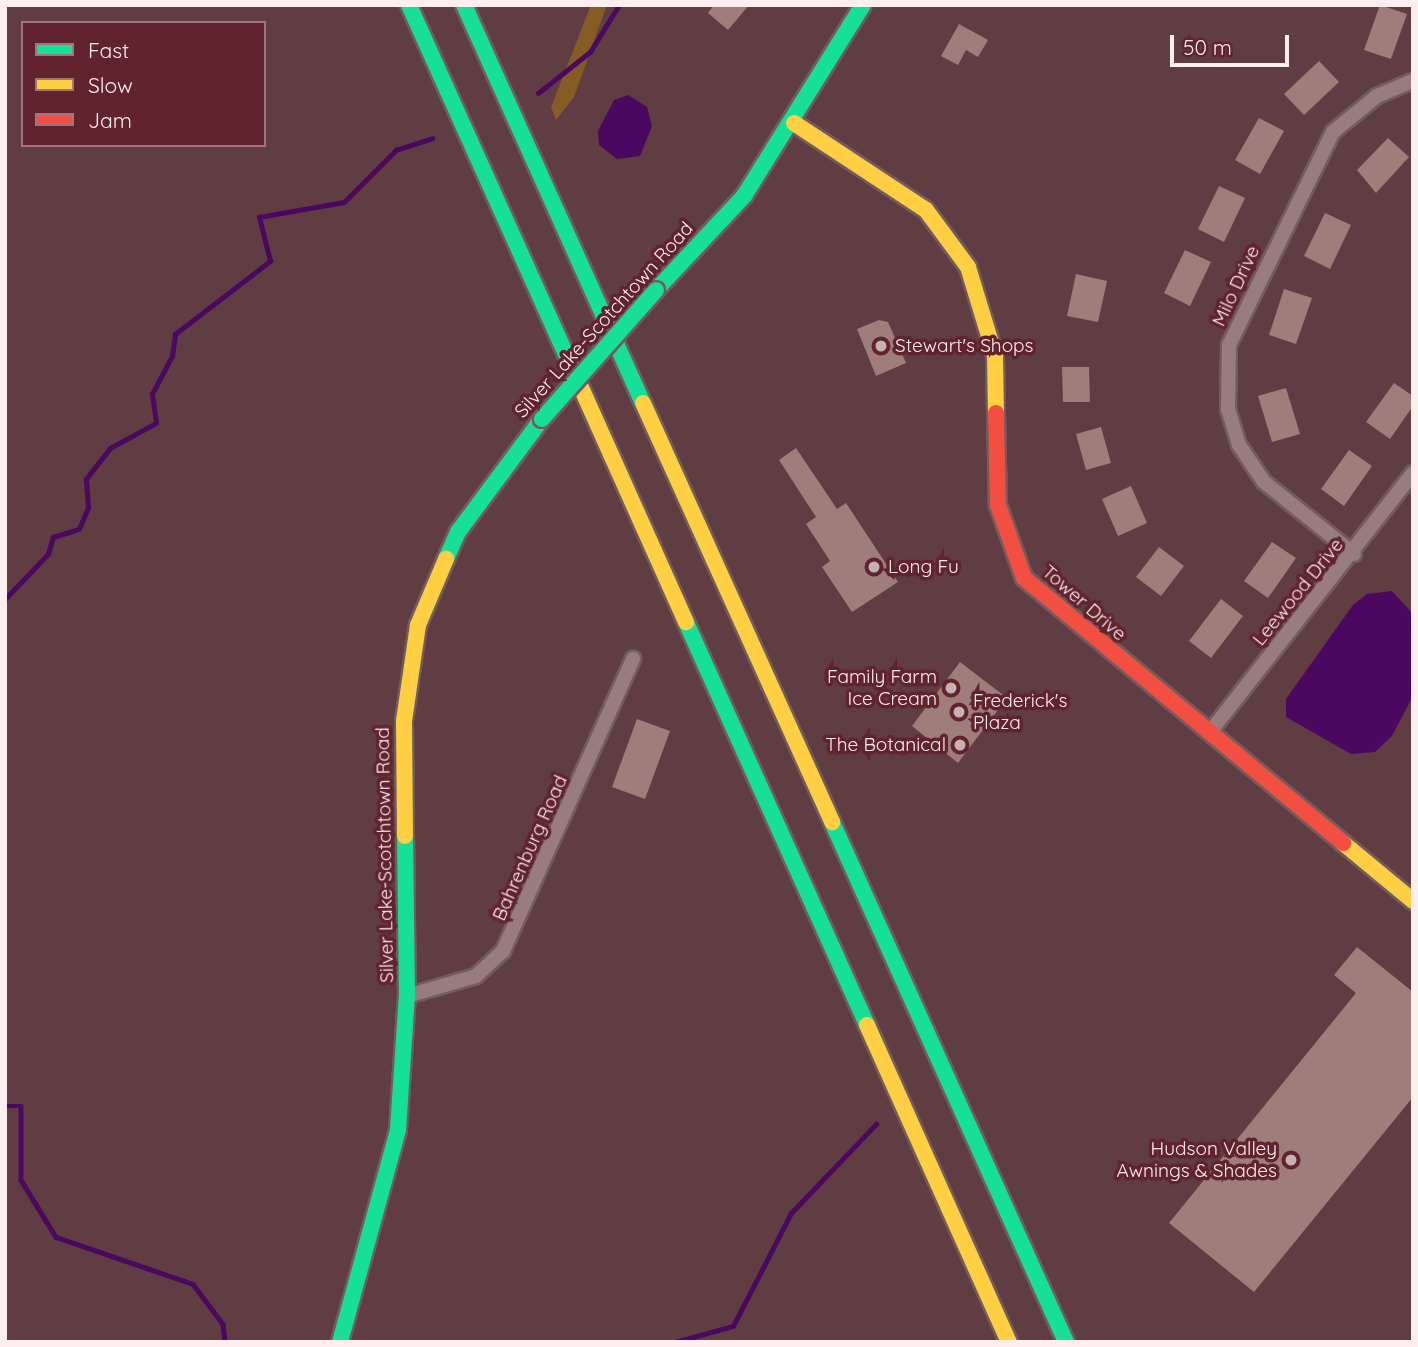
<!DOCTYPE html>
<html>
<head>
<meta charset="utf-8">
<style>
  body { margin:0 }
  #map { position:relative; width:1418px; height:1347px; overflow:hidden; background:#603d42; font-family:Quicksand,sans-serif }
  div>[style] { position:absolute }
  .green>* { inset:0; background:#855b26 }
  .water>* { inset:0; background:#4a0861 }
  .stream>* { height:4.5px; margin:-2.25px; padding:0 2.25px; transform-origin:2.25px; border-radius:2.25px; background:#4a0861 }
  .building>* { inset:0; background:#9f7d7b }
  .roads { filter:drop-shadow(2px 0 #735b5e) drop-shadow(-2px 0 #735b5e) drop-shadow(0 2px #735b5e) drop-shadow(0 -2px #735b5e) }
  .street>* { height:14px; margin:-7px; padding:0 7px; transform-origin:7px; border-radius:7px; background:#987c7f }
  .fast>* { height:16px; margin:-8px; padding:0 8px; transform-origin:8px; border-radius:8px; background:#16e098 }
  .slow>* { height:16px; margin:-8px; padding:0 8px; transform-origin:8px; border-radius:8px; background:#ffcf43 }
  .jam>* { height:16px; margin:-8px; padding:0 8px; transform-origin:8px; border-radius:8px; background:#f24e42 }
  .bridges { filter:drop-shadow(2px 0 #735b5e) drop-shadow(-2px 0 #735b5e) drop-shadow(0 2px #735b5e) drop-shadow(0 -2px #735b5e) }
  .fast-bridge>* { height:16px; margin:-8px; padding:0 8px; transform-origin:8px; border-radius:8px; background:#16e098 }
  .dots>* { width:19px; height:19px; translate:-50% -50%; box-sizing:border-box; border:4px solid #61242e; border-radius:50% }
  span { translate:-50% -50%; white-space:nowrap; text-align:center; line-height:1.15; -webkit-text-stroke:7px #61242e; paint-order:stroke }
  .street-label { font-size:19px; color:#ffeeef }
  .poi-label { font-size:19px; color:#ffeeef }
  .left { translate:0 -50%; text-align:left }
  .right { translate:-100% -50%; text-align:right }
  .frame { position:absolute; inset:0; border:7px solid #ffeeef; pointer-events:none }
  .legend { position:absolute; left:21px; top:21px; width:245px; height:126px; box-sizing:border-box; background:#61242e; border:2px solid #a0757b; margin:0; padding:9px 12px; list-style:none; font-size:21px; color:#ffeeef }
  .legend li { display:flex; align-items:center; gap:14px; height:35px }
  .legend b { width:35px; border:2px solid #a0757b }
  .scale { position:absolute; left:1170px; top:35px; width:119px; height:32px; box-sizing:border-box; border:4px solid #ffeeef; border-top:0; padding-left:9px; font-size:21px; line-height:24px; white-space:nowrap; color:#ffeeef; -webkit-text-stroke:5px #61242e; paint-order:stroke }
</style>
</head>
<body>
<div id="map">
  <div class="green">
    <div style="clip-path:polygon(591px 5px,607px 5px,574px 97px,556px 120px,551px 107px)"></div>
  </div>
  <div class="water">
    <div style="clip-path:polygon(628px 95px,647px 107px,652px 126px,640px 156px,617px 159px,599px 145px,598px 131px,614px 100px)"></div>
    <div style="clip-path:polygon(1392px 591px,1413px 614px,1413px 696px,1392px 736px,1375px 752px,1351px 754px,1286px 717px,1286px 699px,1353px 605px,1367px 594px)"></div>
  </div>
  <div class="stream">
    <div style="left:538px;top:93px;width:66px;rotate:-38.3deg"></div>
    <div style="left:590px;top:52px;width:55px;rotate:-58.3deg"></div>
    <div style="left:5px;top:599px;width:62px;rotate:-46.3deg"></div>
    <div style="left:48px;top:554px;width:18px;rotate:-74deg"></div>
    <div style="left:53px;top:537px;width:27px;rotate:-17deg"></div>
    <div style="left:79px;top:529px;width:23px;rotate:-67deg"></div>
    <div style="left:88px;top:508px;width:29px;rotate:-94deg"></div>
    <div style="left:86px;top:479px;width:39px;rotate:-52deg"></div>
    <div style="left:110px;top:448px;width:52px;rotate:-28.5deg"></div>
    <div style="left:156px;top:423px;width:29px;rotate:-98deg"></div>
    <div style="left:152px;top:394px;width:43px;rotate:-62.2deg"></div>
    <div style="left:172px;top:356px;width:22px;rotate:-82deg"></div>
    <div style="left:175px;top:334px;width:120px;rotate:-37.5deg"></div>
    <div style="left:270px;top:261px;width:45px;rotate:-104deg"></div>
    <div style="left:259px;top:217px;width:86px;rotate:-10deg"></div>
    <div style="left:344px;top:202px;width:74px;rotate:-45deg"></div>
    <div style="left:396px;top:150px;width:38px;rotate:-18deg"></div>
    <div style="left:5px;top:1106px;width:16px"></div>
    <div style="left:21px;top:1106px;width:74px;rotate:90deg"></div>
    <div style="left:21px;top:1180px;width:67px;rotate:58.4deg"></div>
    <div style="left:56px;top:1237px;width:145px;rotate:18.9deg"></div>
    <div style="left:193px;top:1284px;width:50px;rotate:53.1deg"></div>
    <div style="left:223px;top:1324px;width:18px;rotate:84deg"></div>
    <div style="left:675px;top:1342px;width:60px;rotate:-15.4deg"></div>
    <div style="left:733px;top:1326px;width:127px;rotate:-62.8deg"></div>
    <div style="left:791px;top:1213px;width:123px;rotate:-46.3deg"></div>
  </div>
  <div class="building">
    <div style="clip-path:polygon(714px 5px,749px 5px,728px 30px,708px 13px)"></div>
    <div style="clip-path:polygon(1380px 5px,1407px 14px,1391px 59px,1364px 50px)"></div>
    <div style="clip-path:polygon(959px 24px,988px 40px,978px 57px,966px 50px,958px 65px,941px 56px)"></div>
    <div style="clip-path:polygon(1319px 61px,1339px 82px,1304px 115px,1284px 94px)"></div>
    <div style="clip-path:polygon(1259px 118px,1284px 131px,1260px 174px,1235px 160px)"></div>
    <div style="clip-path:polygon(1388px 138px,1409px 157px,1376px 193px,1357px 170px)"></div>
    <div style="clip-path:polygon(1219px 186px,1245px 198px,1224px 242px,1198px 229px)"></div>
    <div style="clip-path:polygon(1325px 213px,1351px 225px,1330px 269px,1304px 256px)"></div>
    <div style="clip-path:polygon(1185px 250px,1211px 262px,1190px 306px,1164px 293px)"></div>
    <div style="clip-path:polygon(1076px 274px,1107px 281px,1098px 322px,1067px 316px)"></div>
    <div style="clip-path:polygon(1284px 289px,1312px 298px,1296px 344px,1269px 335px)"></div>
    <div style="clip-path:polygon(879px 320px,888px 322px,906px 363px,876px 376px,857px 329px)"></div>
    <div style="clip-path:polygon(1062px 367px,1089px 367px,1090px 402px,1063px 402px)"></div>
    <div style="clip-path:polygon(1394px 383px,1413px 396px,1413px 406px,1390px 439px,1366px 422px)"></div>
    <div style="clip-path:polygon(1286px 388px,1300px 434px,1272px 442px,1258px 396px)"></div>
    <div style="clip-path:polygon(1101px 427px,1111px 463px,1086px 470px,1076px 434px)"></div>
    <div style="clip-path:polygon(796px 448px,837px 509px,846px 503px,898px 582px,852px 612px,822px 567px,830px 561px,806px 524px,816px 517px,779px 460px)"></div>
    <div style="clip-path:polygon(1349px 450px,1372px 466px,1344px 506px,1321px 489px)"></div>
    <div style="clip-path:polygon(1131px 486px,1147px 523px,1118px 536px,1102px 499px)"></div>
    <div style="clip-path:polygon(1272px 542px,1296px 558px,1268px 598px,1244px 581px)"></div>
    <div style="clip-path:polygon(1159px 547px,1184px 566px,1161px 596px,1136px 577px)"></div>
    <div style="clip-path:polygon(1221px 599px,1243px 616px,1211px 658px,1189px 641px)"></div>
    <div style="clip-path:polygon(960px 662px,1007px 698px,958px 763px,912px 726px)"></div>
    <div style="clip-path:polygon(637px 719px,670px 731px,645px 799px,612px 787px)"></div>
    <div style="clip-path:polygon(1357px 947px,1413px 992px,1413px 1097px,1254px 1292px,1169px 1223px,1356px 993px,1334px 975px)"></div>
  </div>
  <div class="roads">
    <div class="street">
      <div style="left:1354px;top:554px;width:115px;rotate:-141.3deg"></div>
      <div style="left:1264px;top:482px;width:45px;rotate:-124deg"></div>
      <div style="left:1239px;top:445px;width:38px;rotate:-107deg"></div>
      <div style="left:1228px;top:409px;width:64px;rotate:-89.1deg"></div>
      <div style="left:1229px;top:345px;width:237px;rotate:-64deg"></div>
      <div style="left:1333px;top:132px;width:57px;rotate:-39.3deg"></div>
      <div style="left:1377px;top:96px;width:39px;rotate:-23deg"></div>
      <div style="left:1210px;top:732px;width:329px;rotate:-51.9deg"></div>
      <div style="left:407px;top:996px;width:72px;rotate:-16.2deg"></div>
      <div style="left:476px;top:976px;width:37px;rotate:-43deg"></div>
      <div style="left:503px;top:951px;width:320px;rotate:-66deg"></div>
    </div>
    <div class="fast">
      <div style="left:409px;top:5px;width:405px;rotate:65.8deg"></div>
      <div style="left:464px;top:5px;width:436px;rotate:65.8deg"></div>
      <div style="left:656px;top:290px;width:129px;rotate:-46.9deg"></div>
      <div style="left:744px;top:196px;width:225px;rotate:-58.1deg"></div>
      <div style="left:446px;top:559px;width:30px;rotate:-66deg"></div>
      <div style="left:458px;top:532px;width:141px;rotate:-53.4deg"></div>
      <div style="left:686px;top:622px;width:442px;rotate:65.8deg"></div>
      <div style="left:832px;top:822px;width:570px;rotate:65.77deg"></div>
      <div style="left:340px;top:1342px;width:220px;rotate:-74.7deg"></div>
      <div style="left:398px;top:1130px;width:134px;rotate:-86.2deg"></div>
      <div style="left:407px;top:996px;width:160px;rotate:-90.7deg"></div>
    </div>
    <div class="slow">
      <div style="left:794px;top:123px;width:158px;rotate:33.4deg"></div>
      <div style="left:926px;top:210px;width:71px;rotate:53.6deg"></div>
      <div style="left:968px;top:267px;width:93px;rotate:73.1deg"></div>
      <div style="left:995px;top:356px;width:57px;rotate:89deg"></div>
      <div style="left:575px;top:374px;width:272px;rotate:65.9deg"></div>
      <div style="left:643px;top:403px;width:460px;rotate:65.7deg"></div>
      <div style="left:405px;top:836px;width:115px;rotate:-90.5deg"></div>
      <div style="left:404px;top:721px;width:97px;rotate:-81.7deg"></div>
      <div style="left:418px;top:625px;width:72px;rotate:-67deg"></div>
      <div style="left:1343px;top:843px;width:91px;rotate:39.6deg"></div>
      <div style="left:867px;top:1025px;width:347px;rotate:65.9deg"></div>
    </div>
    <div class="jam">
      <div style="left:996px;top:413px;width:92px;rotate:88.8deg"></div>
      <div style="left:998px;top:505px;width:77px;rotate:70.4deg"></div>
      <div style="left:1024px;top:578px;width:415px;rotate:39.7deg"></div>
    </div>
  </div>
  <div class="bridges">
    <div class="fast-bridge">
      <div style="left:542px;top:419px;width:172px;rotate:-48.5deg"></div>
    </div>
  </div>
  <div class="dots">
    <div style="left:881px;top:346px;background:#c7b0b2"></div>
    <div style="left:874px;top:567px;background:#c7b0b2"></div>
    <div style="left:951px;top:688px;background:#c7b0b2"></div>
    <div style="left:959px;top:712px;background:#c7b0b2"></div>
    <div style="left:960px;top:745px;background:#c7b0b2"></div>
    <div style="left:1291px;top:1160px;background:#c7b0b2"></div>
  </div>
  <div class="street-label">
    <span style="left:1236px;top:286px;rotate:-65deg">Milo Drive</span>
    <span style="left:604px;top:320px;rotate:-48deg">Silver Lake-Scotchtown Road</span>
    <span style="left:1298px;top:592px;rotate:-51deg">Leewood Drive</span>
    <span style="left:1084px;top:603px;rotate:41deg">Tower Drive</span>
    <span style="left:530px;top:848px;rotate:-66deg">Bahrenburg Road</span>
    <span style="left:385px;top:855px;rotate:-91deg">Silver Lake-Scotchtown Road</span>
  </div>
  <div class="poi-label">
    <span class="left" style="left:895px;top:346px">Stewart's Shops</span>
    <span class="left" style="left:888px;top:567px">Long Fu</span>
    <span class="right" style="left:937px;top:688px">Family Farm<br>Ice Cream</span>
    <span class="left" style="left:973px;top:712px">Frederick's<br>Plaza</span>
    <span class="right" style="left:946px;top:745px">The Botanical</span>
    <span class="right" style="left:1277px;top:1160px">Hudson Valley<br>Awnings &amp; Shades</span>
  </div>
  <div class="frame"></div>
  <ul class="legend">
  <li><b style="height:9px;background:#16e098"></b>Fast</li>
  <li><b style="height:9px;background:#ffcf43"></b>Slow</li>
  <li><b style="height:9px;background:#f24e42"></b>Jam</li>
  </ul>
  <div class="scale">50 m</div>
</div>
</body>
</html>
